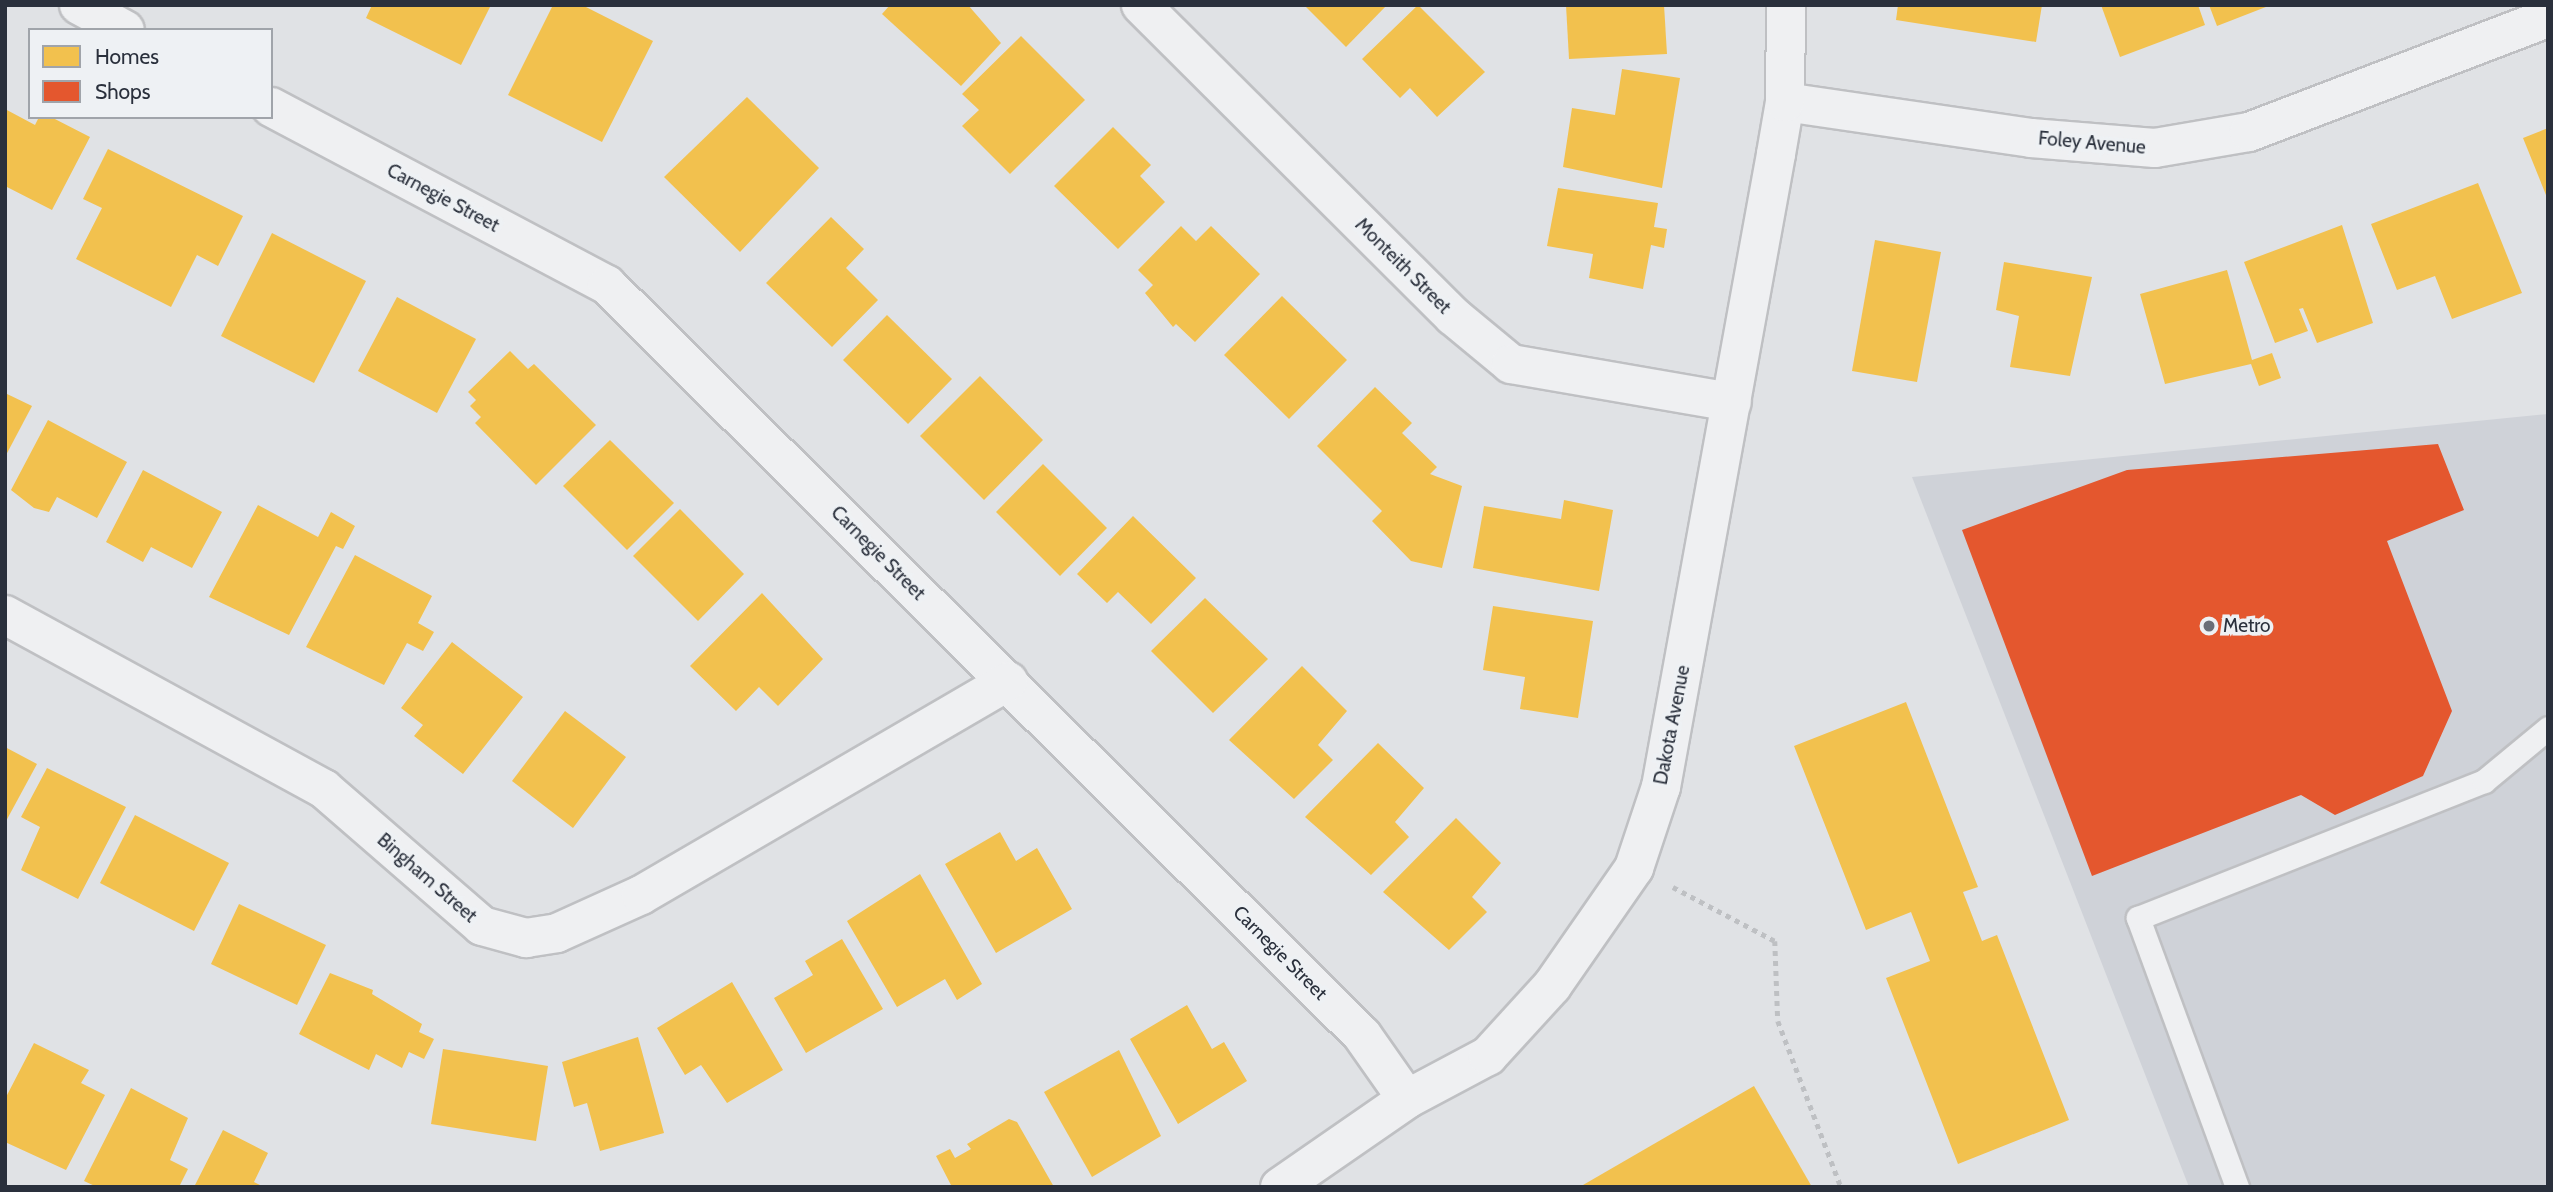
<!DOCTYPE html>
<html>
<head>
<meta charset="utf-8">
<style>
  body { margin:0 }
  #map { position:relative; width:2553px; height:1192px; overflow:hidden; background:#e0e2e5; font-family:Cabin,sans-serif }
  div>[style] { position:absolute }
  .built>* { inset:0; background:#cfd2d8 }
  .homes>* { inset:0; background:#f2c14e }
  .shops>* { inset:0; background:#e4572e }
  .path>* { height:4.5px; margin-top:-2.25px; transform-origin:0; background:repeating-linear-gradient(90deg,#bec0c3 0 5px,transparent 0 10px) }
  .roads { filter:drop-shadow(2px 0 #bfc0c3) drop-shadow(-2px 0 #bfc0c3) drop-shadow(0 2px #bfc0c3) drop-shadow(0 -2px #bfc0c3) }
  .lane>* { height:23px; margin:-11.5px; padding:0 11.5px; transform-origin:11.5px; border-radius:11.5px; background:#eff0f2 }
  .street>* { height:38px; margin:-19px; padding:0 19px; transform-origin:19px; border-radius:19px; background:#eff0f2 }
  .dots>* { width:19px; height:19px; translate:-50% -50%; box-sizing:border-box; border:4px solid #eef1f4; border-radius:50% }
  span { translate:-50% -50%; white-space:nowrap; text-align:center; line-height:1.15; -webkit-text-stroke:7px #eef1f4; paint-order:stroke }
  .street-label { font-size:19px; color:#2a303c }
  .poi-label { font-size:19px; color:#2a303c }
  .left { translate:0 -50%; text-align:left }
  .frame { position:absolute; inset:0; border:7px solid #2a303c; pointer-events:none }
  .legend { position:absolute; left:28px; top:28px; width:245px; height:91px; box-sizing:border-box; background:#eef1f4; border:2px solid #a0a4aa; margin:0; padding:9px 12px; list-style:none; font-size:21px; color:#2a303c }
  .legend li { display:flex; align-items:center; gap:14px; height:35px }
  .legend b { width:35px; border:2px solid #a0a4aa }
</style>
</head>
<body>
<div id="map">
  <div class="built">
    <div style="clip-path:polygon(2548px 414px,2548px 1187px,2189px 1187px,1912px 477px)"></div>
  </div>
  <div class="homes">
    <div style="clip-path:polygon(372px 5px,491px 5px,461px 65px,366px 18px)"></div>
    <div style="clip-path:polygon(553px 5px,582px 5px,653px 41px,602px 142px,508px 95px)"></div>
    <div style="clip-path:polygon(890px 5px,968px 5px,1001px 43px,961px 86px,882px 14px)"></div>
    <div style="clip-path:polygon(1304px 5px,1387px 5px,1346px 47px)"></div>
    <div style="clip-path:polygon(1418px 5px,1485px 72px,1437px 117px,1410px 88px,1400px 98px,1362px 59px)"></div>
    <div style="clip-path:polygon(1566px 5px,1664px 5px,1667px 54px,1569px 59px)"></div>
    <div style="clip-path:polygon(1898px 5px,2042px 5px,2036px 42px,1896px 20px)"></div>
    <div style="clip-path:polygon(2101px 5px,2198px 5px,2205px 25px,2120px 57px)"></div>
    <div style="clip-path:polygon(2209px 5px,2271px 5px,2217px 26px)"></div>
    <div style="clip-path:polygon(1021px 36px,1085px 100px,1010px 174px,962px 126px,979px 110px,962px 94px)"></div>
    <div style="clip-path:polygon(1622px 69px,1680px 78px,1662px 188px,1563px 167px,1572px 108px,1615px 115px)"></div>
    <div style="clip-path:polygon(747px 97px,819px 168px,740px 252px,664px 177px)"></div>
    <div style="clip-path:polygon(5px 109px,35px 125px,39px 117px,51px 117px,90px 137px,52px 210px,5px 186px)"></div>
    <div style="clip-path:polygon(1113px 127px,1151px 165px,1140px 176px,1165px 202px,1118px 249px,1054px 186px)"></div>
    <div style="clip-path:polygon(2548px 128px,2548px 200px,2523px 138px)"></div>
    <div style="clip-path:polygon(108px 149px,243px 216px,218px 266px,197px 255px,171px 307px,76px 259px,102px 208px,83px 199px)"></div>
    <div style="clip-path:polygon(2478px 183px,2522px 293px,2452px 319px,2435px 276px,2397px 290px,2371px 224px)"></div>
    <div style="clip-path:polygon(1558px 188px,1658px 203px,1654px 227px,1667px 229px,1664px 248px,1651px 245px,1643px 289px,1589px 278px,1593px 254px,1547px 246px)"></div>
    <div style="clip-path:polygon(831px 217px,864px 249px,846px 268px,878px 300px,832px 347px,766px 283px)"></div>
    <div style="clip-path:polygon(2342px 225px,2373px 323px,2317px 343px,2303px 308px,2299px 309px,2308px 331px,2275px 343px,2244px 262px)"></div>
    <div style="clip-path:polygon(1181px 226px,1196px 241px,1211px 226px,1260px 274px,1195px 342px,1176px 324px,1173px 327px,1145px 293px,1153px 285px,1138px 270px)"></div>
    <div style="clip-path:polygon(272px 233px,366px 281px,314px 383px,221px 336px)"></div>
    <div style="clip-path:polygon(1875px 240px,1941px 252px,1917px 382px,1852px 371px)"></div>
    <div style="clip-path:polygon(2004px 262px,2092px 277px,2070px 376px,2010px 367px,2019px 316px,1996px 310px)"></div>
    <div style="clip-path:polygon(2227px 270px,2252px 360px,2272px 353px,2281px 378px,2259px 386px,2251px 364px,2165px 384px,2140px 294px)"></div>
    <div style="clip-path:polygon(1282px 296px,1347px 360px,1289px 419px,1224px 355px)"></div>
    <div style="clip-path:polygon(397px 297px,476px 339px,437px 413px,358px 371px)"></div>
    <div style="clip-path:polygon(887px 315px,952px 379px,908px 424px,843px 360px)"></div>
    <div style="clip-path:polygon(510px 351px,528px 369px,534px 364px,596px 425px,536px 485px,475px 423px,481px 417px,470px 406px,476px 400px,468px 392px)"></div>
    <div style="clip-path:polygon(980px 376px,1043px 440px,984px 500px,920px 436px)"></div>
    <div style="clip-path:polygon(1375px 387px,1412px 423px,1402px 433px,1437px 467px,1430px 474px,1462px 486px,1442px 568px,1411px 561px,1372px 521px,1382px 511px,1317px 446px)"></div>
    <div style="clip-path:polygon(5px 393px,32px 406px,5px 457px)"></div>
    <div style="clip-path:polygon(48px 420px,127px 462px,97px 518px,57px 497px,49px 512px,34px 508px,11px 490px)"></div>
    <div style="clip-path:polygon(610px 440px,674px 503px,627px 550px,563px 486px)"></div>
    <div style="clip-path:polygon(1043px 464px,1107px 528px,1060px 576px,996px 512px)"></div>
    <div style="clip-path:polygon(143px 470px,222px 512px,192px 568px,151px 547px,143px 562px,106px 542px)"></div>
    <div style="clip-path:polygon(1564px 500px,1613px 510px,1599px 591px,1473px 568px,1484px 506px,1561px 519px)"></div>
    <div style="clip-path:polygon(258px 505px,318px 537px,331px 512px,355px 526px,343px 549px,336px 546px,289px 635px,209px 597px)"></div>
    <div style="clip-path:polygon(680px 509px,744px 574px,698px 621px,633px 556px)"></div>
    <div style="clip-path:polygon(1133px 516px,1196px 578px,1151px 624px,1118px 592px,1107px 603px,1077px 574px)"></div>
    <div style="clip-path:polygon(355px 555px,432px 596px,418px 623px,434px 632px,423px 651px,407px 643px,384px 685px,306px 647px)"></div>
    <div style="clip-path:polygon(762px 593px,823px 659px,778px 706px,759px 687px,736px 711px,690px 666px)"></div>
    <div style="clip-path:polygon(1205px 598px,1268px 659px,1213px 713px,1151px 651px)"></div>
    <div style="clip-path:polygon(1493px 606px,1593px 621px,1578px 718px,1520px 709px,1525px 677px,1483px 670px)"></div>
    <div style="clip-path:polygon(452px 642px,523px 697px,463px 774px,414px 736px,423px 725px,401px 708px)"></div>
    <div style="clip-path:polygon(1302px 666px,1347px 711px,1318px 745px,1333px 760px,1294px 799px,1229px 740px)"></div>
    <div style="clip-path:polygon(1906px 702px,1978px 887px,1963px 892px,1982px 941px,1997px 935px,2069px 1120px,1958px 1164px,1886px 978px,1930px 961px,1911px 912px,1866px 930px,1794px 746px)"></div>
    <div style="clip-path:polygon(565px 711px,626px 757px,573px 828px,512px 781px)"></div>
    <div style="clip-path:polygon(1378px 743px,1424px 788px,1395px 822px,1409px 837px,1371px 875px,1305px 817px)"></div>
    <div style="clip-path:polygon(5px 747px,37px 764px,5px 823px)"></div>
    <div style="clip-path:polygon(47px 768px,126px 807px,78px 899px,21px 870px,40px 827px,21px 817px)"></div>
    <div style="clip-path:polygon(135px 815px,229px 863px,194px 931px,100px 883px)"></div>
    <div style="clip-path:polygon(1456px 818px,1501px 863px,1472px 897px,1487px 912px,1449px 950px,1383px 892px)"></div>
    <div style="clip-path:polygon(1000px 832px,1016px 861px,1037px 848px,1072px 909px,996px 953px,945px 864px)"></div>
    <div style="clip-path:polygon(920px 874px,982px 984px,957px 1000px,945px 979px,897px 1007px,847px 921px)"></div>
    <div style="clip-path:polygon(239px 904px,326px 945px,297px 1005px,211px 964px)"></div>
    <div style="clip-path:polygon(842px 939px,883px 1009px,806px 1053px,774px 998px,813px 975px,805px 961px)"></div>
    <div style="clip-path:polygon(330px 973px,373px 990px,372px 994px,422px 1024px,419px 1032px,434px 1039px,424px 1059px,409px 1052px,402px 1068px,376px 1054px,369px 1070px,299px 1034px)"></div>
    <div style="clip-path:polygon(732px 982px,783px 1070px,727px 1103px,701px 1065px,685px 1075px,657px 1028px)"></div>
    <div style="clip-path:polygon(1187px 1005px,1212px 1049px,1224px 1042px,1247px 1081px,1178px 1124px,1130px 1039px)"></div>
    <div style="clip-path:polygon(638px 1037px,664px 1133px,600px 1151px,587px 1103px,574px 1107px,562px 1062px)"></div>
    <div style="clip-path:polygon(34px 1043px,89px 1070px,81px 1083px,105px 1095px,66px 1170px,5px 1142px,5px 1099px)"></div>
    <div style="clip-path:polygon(443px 1049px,548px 1066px,536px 1141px,431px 1124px)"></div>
    <div style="clip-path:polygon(1119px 1050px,1161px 1136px,1092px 1177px,1044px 1092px)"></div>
    <div style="clip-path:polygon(1754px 1086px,1812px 1187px,1583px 1185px)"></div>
    <div style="clip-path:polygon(131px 1088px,188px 1118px,170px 1160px,188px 1169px,179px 1187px,97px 1187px,84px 1181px)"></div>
    <div style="clip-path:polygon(1009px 1119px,1017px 1122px,1054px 1187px,952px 1187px,936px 1156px,950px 1149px,955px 1158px,971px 1149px,967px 1144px)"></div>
    <div style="clip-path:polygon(223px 1130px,268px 1153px,254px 1182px,264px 1187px,194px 1187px)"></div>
  </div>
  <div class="shops">
    <div style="clip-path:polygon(2438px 444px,2464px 510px,2387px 541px,2452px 711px,2423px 776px,2335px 815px,2301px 795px,2092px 876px,1962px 530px,2127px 470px)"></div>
  </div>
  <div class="path">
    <div style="left:1673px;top:887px;width:115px;rotate:27.9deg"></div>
    <div style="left:1775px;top:941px;width:80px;rotate:87.9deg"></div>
    <div style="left:1778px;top:1021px;width:178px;rotate:69.2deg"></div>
  </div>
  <div class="roads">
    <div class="lane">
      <div style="left:2237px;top:1187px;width:287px;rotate:-110.2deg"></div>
      <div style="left:2138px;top:918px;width:372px;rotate:-21.6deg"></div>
      <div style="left:2484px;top:781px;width:83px;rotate:-39.6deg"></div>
    </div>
    <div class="street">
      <div style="left:79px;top:5px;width:52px;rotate:28.5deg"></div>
      <div style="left:1141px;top:5px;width:441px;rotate:44.9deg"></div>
      <div style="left:1453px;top:316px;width:75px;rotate:39.6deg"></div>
      <div style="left:1511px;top:364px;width:224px;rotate:9.8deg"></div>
      <div style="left:1785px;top:102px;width:249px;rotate:8.3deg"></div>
      <div style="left:2031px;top:138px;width:124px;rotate:4.6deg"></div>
      <div style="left:2155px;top:148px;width:95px;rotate:-9.7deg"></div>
      <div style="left:2249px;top:132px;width:320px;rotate:-20.9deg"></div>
      <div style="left:271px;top:107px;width:380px;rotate:27.9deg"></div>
      <div style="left:607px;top:285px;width:1064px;rotate:44.81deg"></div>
      <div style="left:1362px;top:1035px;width:78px;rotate:54.9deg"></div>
      <div style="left:5px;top:615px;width:363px;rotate:28.6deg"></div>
      <div style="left:324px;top:789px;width:209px;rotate:40.9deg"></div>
      <div style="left:482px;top:926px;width:46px;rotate:15.3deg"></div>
      <div style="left:526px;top:938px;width:31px;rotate:-9deg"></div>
      <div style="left:557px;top:933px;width:92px;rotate:-24.3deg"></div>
      <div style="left:641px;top:895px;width:425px;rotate:-30.2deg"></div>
      <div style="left:1280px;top:1187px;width:155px;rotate:-34.7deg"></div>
      <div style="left:1407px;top:1099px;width:92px;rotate:-28deg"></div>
      <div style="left:1488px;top:1056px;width:95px;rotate:-47.6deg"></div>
      <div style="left:1552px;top:986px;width:144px;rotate:-55.2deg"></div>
      <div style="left:1634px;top:868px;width:85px;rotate:-71.6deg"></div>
      <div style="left:1661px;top:787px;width:643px;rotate:-79.7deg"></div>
      <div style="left:1776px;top:154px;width:53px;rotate:-80.2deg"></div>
      <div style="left:1785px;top:102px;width:97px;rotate:-89.4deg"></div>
    </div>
  </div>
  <div class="dots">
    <div style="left:2209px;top:626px;background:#6a6e77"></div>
  </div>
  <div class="street-label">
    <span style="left:2092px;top:143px;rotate:5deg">Foley Avenue</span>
    <span style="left:443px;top:198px;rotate:28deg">Carnegie Street</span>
    <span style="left:1403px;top:266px;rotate:45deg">Monteith Street</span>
    <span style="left:878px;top:553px;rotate:45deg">Carnegie Street</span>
    <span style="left:1672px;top:725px;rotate:-79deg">Dakota Avenue</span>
    <span style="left:427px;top:878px;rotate:41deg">Bingham Street</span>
    <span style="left:1280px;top:953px;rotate:45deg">Carnegie Street</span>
  </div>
  <div class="poi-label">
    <span class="left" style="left:2223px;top:626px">Metro</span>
  </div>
  <div class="frame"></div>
  <ul class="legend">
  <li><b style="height:19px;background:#f2c14e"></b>Homes</li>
  <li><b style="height:19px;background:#e4572e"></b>Shops</li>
  </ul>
</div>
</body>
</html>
